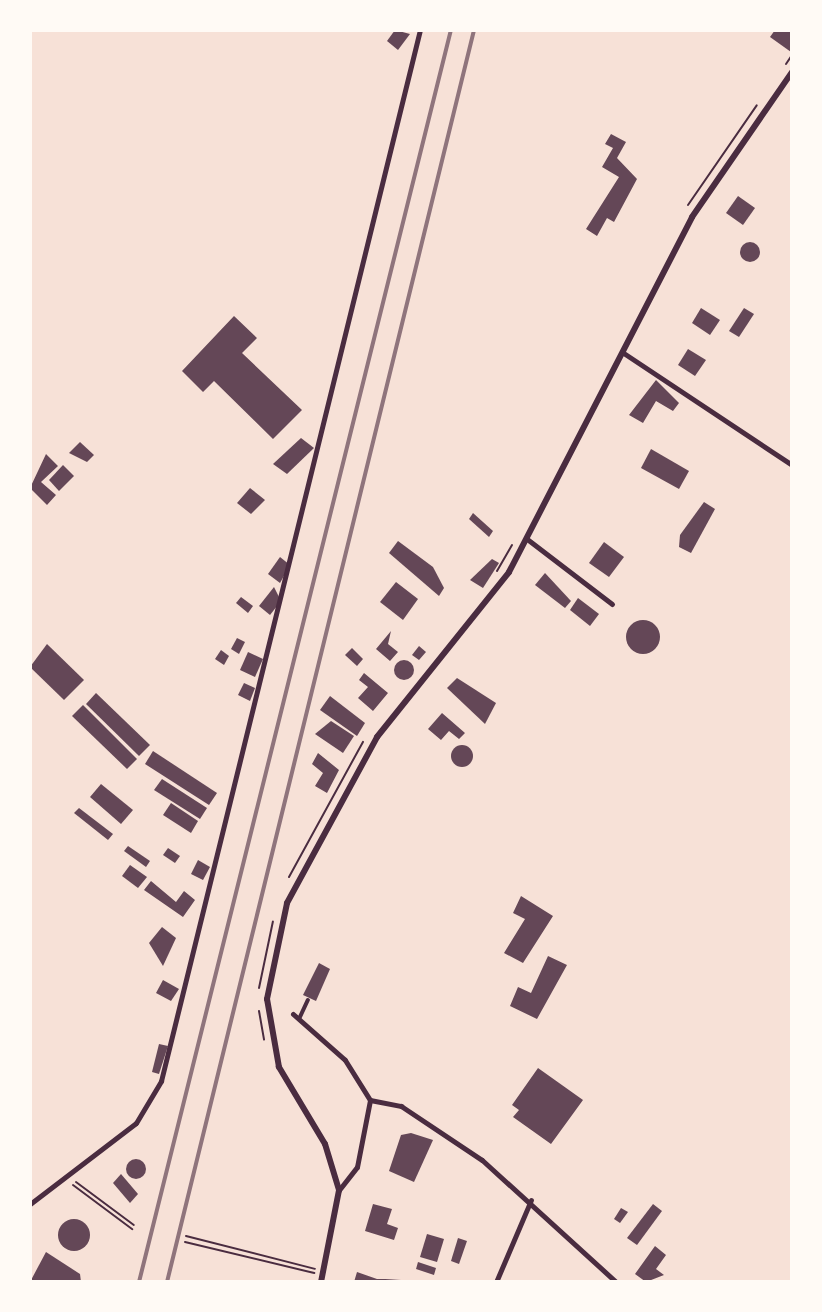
<!DOCTYPE html>
<html>
<head>
<meta charset="utf-8">
<style>
  body { margin:0 }
  #map { position:relative; width:822px; height:1312px; overflow:hidden; background:#f7e1d7; font-family:Montserrat,sans-serif }
  div>[style] { position:absolute }
  .building>* { inset:0; background:#644757 }
  .round { border-radius:50% }
  .path>* { height:2px; margin:-1px; padding:0 1px; transform-origin:1px; border-radius:1px; background:#4a2c40 }
  .pedestrian>* { height:4px; margin:-2px; padding:0 2px; transform-origin:2px; border-radius:2px; background:#4a2c40 }
  .minor>* { height:5px; margin:-2.5px; padding:0 2.5px; transform-origin:2.5px; border-radius:2.5px; background:#4a2c40 }
  .tertiary>* { height:6px; margin:-3px; padding:0 3px; transform-origin:3px; border-radius:3px; background:#4a2c40 }
  .rail>* { height:4px; margin:-2px; padding:0 2px; transform-origin:2px; border-radius:2px; background:#8f747c }
  span { translate:-50% -50%; white-space:nowrap; text-align:center; line-height:1.15; -webkit-text-stroke:8px #fffaf5; paint-order:stroke }
  .frame { position:absolute; inset:0; border:32px solid #fffaf5; pointer-events:none }
</style>
</head>
<body>
<div id="map">
  <div class="building">
    <div style="clip-path:polygon(395px 30px,410px 34px,398px 50px,387px 41px)"></div>
    <div style="clip-path:polygon(775px 30px,792px 30px,791px 52px,770px 37px)"></div>
    <div style="clip-path:polygon(611px 134px,626px 142px,617px 158px,637px 179px,614px 222px,607px 218px,597px 236px,586px 229px,619px 177px,602px 167px,613px 148px,605px 144px)"></div>
    <div style="clip-path:polygon(738px 196px,755px 208px,743px 225px,726px 213px)"></div>
    <div class="round" style="left:740px;top:242px;width:20px;height:20px"></div>
    <div style="clip-path:polygon(701px 308px,720px 320px,710px 335px,692px 323px)"></div>
    <div style="clip-path:polygon(744px 308px,754px 314px,739px 337px,729px 331px)"></div>
    <div style="clip-path:polygon(234px 316px,257px 338px,242px 353px,302px 410px,273px 439px,214px 381px,203px 392px,182px 371px)"></div>
    <div style="clip-path:polygon(688px 349px,706px 360px,695px 376px,678px 365px)"></div>
    <div style="clip-path:polygon(656px 380px,679px 403px,673px 411px,656px 401px,643px 423px,629px 415px)"></div>
    <div style="clip-path:polygon(301px 438px,314px 448px,287px 474px,273px 464px)"></div>
    <div style="clip-path:polygon(80px 442px,94px 455px,87px 462px,69px 453px)"></div>
    <div style="clip-path:polygon(651px 449px,689px 471px,679px 489px,641px 468px)"></div>
    <div style="clip-path:polygon(46px 454px,58px 466px,41px 482px,56px 495px,47px 505px,30px 488px)"></div>
    <div style="clip-path:polygon(63px 465px,74px 476px,59px 491px,49px 480px)"></div>
    <div style="clip-path:polygon(250px 488px,265px 500px,251px 514px,237px 503px)"></div>
    <div style="clip-path:polygon(704px 502px,715px 509px,691px 553px,679px 547px,680px 535px)"></div>
    <div style="clip-path:polygon(473px 513px,493px 531px,489px 537px,469px 519px)"></div>
    <div style="clip-path:polygon(398px 541px,433px 567px,444px 588px,439px 596px,389px 553px)"></div>
    <div style="clip-path:polygon(604px 542px,624px 557px,609px 577px,589px 563px)"></div>
    <div style="clip-path:polygon(280px 557px,290px 565px,280px 583px,268px 574px)"></div>
    <div style="clip-path:polygon(492px 559px,499px 563px,483px 588px,470px 580px)"></div>
    <div style="clip-path:polygon(545px 573px,571px 601px,565px 608px,535px 585px)"></div>
    <div style="clip-path:polygon(396px 582px,418px 599px,403px 620px,380px 602px)"></div>
    <div style="clip-path:polygon(274px 587px,281px 601px,270px 615px,259px 606px)"></div>
    <div style="clip-path:polygon(241px 597px,253px 606px,248px 613px,236px 603px)"></div>
    <div style="clip-path:polygon(578px 598px,599px 614px,590px 626px,570px 610px)"></div>
    <div class="round" style="left:626px;top:620px;width:34px;height:34px"></div>
    <div style="clip-path:polygon(391px 631px,388px 644px,398px 652px,390px 661px,376px 649px)"></div>
    <div style="clip-path:polygon(237px 638px,245px 642px,239px 654px,231px 649px)"></div>
    <div style="clip-path:polygon(47px 644px,84px 680px,64px 700px,30px 667px)"></div>
    <div style="clip-path:polygon(419px 646px,426px 652px,419px 660px,412px 655px)"></div>
    <div style="clip-path:polygon(352px 648px,363px 659px,357px 666px,345px 655px)"></div>
    <div style="clip-path:polygon(221px 650px,229px 656px,224px 665px,215px 659px)"></div>
    <div style="clip-path:polygon(248px 652px,263px 659px,255px 677px,240px 670px)"></div>
    <div class="round" style="left:394px;top:660px;width:20px;height:20px"></div>
    <div style="clip-path:polygon(364px 673px,388px 693px,373px 711px,358px 698px,368px 687px,359px 680px)"></div>
    <div style="clip-path:polygon(457px 678px,496px 703px,485px 724px,447px 688px)"></div>
    <div style="clip-path:polygon(244px 683px,255px 688px,250px 701px,238px 695px)"></div>
    <div style="clip-path:polygon(96px 693px,150px 745px,139px 756px,86px 704px)"></div>
    <div style="clip-path:polygon(330px 696px,365px 723px,357px 736px,320px 710px)"></div>
    <div style="clip-path:polygon(83px 705px,137px 759px,127px 769px,72px 716px)"></div>
    <div style="clip-path:polygon(442px 713px,465px 733px,459px 739px,449px 731px,441px 740px,428px 729px)"></div>
    <div style="clip-path:polygon(331px 721px,354px 736px,343px 753px,315px 734px)"></div>
    <div class="round" style="left:451px;top:745px;width:22px;height:22px"></div>
    <div style="clip-path:polygon(153px 751px,217px 793px,209px 805px,145px 764px)"></div>
    <div style="clip-path:polygon(318px 753px,339px 770px,327px 793px,315px 786px,323px 773px,312px 764px)"></div>
    <div style="clip-path:polygon(162px 779px,207px 808px,200px 819px,154px 790px)"></div>
    <div style="clip-path:polygon(101px 784px,133px 810px,121px 824px,90px 797px)"></div>
    <div style="clip-path:polygon(171px 803px,198px 821px,191px 833px,163px 815px)"></div>
    <div style="clip-path:polygon(79px 808px,113px 834px,108px 840px,74px 813px)"></div>
    <div style="clip-path:polygon(128px 846px,150px 861px,146px 867px,124px 851px)"></div>
    <div style="clip-path:polygon(168px 848px,180px 856px,175px 863px,163px 855px)"></div>
    <div style="clip-path:polygon(198px 860px,210px 867px,203px 880px,191px 874px)"></div>
    <div style="clip-path:polygon(130px 865px,147px 877px,138px 888px,122px 876px)"></div>
    <div style="clip-path:polygon(151px 881px,176px 902px,184px 891px,195px 900px,183px 917px,144px 890px)"></div>
    <div style="clip-path:polygon(521px 896px,553px 916px,523px 963px,504px 953px,525px 919px,513px 913px)"></div>
    <div style="clip-path:polygon(162px 927px,176px 938px,163px 966px,149px 943px)"></div>
    <div style="clip-path:polygon(548px 956px,567px 965px,537px 1019px,510px 1006px,518px 987px,531px 993px)"></div>
    <div style="clip-path:polygon(319px 963px,330px 969px,316px 1001px,303px 995px)"></div>
    <div style="clip-path:polygon(163px 980px,179px 989px,171px 1001px,156px 993px)"></div>
    <div style="clip-path:polygon(159px 1044px,168px 1046px,159px 1074px,152px 1072px)"></div>
    <div style="clip-path:polygon(538px 1068px,583px 1100px,551px 1144px,513px 1117px,519px 1110px,512px 1105px)"></div>
    <div style="clip-path:polygon(411px 1133px,433px 1140px,414px 1182px,389px 1171px,401px 1135px)"></div>
    <div class="round" style="left:126px;top:1159px;width:20px;height:20px"></div>
    <div style="clip-path:polygon(121px 1174px,138px 1194px,130px 1203px,113px 1183px)"></div>
    <div style="clip-path:polygon(373px 1204px,392px 1209px,387px 1224px,398px 1228px,394px 1240px,365px 1231px)"></div>
    <div style="clip-path:polygon(653px 1204px,662px 1211px,637px 1245px,627px 1238px)"></div>
    <div style="clip-path:polygon(621px 1208px,628px 1212px,620px 1223px,614px 1219px)"></div>
    <div class="round" style="left:58px;top:1219px;width:32px;height:32px"></div>
    <div style="clip-path:polygon(427px 1234px,444px 1239px,437px 1262px,420px 1257px)"></div>
    <div style="clip-path:polygon(458px 1238px,467px 1241px,459px 1264px,451px 1261px)"></div>
    <div style="clip-path:polygon(655px 1246px,666px 1255px,656px 1269px,664px 1275px,646px 1282px,635px 1274px)"></div>
    <div style="clip-path:polygon(46px 1252px,80px 1274px,81px 1282px,30px 1282px)"></div>
    <div style="clip-path:polygon(418px 1262px,436px 1268px,434px 1275px,416px 1269px)"></div>
    <div style="clip-path:polygon(357px 1272px,377px 1279px,401px 1279px,354px 1282px)"></div>
  </div>
  <div class="path">
    <div style="left:786px;top:64px;width:11px;rotate:-56deg"></div>
    <div style="left:688px;top:205px;width:121px;rotate:-55.4deg"></div>
    <div style="left:497px;top:571px;width:30px;rotate:-60deg"></div>
    <div style="left:289px;top:877px;width:154px;rotate:-61.3deg"></div>
    <div style="left:259px;top:988px;width:68px;rotate:-78.2deg"></div>
    <div style="left:259px;top:1011px;width:29px;rotate:80deg"></div>
    <div style="left:76px;top:1182px;width:72px;rotate:36.6deg"></div>
    <div style="left:73px;top:1185px;width:74px;rotate:36.7deg"></div>
    <div style="left:186px;top:1236px;width:133px;rotate:14.3deg"></div>
    <div style="left:185px;top:1242px;width:133px;rotate:13.5deg"></div>
  </div>
  <div class="pedestrian">
    <div style="left:299px;top:1019px;width:21px;rotate:-65deg"></div>
  </div>
  <div class="minor">
    <div style="left:622px;top:352px;width:204px;rotate:33.6deg"></div>
    <div style="left:527px;top:539px;width:107px;rotate:37.4deg"></div>
    <div style="left:293px;top:1014px;width:69px;rotate:41.5deg"></div>
    <div style="left:345px;top:1060px;width:47px;rotate:58deg"></div>
    <div style="left:370px;top:1100px;width:32px;rotate:11deg"></div>
    <div style="left:401px;top:1106px;width:97px;rotate:33.7deg"></div>
    <div style="left:482px;top:1160px;width:181px;rotate:42.3deg"></div>
    <div style="left:339px;top:1190px;width:29px;rotate:-52deg"></div>
    <div style="left:357px;top:1167px;width:68px;rotate:-79deg"></div>
    <div style="left:30px;top:1204px;width:133px;rotate:-37.4deg"></div>
    <div style="left:136px;top:1123px;width:49px;rotate:-59.2deg"></div>
    <div style="left:161px;top:1081px;width:1082px;rotate:-76.16deg"></div>
    <div style="left:496px;top:1282px;width:89px;rotate:-66.9deg"></div>
  </div>
  <div class="tertiary">
    <div style="left:321px;top:1282px;width:94px;rotate:-78.9deg"></div>
    <div style="left:339px;top:1190px;width:48px;rotate:-106.9deg"></div>
    <div style="left:325px;top:1144px;width:90px;rotate:-120.9deg"></div>
    <div style="left:279px;top:1067px;width:69px;rotate:-100deg"></div>
    <div style="left:267px;top:999px;width:98px;rotate:-78.2deg"></div>
    <div style="left:287px;top:903px;width:189px;rotate:-61.5deg"></div>
    <div style="left:377px;top:737px;width:211px;rotate:-51.3deg"></div>
    <div style="left:509px;top:572px;width:399px;rotate:-62.7deg"></div>
    <div style="left:692px;top:217px;width:176px;rotate:-55.4deg"></div>
  </div>
  <div class="rail">
    <div style="left:139px;top:1282px;width:1290px;rotate:-76.01deg"></div>
    <div style="left:167px;top:1282px;width:1289px;rotate:-76.22deg"></div>
  </div>
  <div class="frame"></div>
</div>
</body>
</html>
